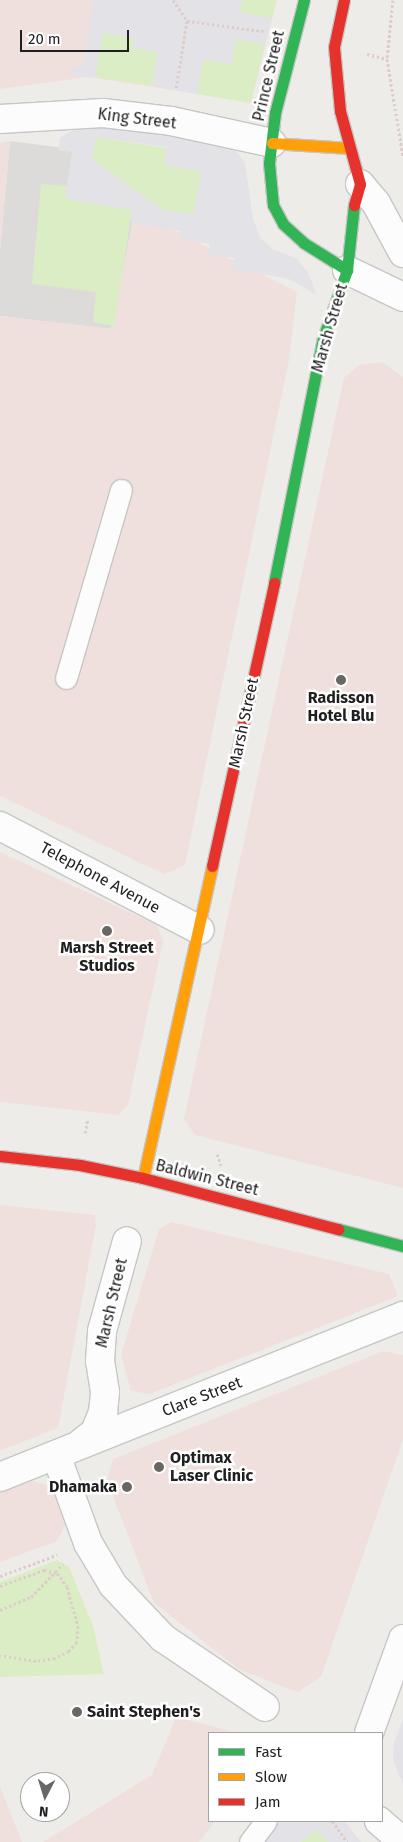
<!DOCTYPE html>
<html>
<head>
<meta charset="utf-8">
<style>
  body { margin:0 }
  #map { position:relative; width:403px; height:1842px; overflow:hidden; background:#eeece8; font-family:"Fira Sans",sans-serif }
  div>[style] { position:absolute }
  .residential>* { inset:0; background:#dddbd9 }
  .commercial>* { inset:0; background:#f0e0dd }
  .grass>* { inset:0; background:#daedc5 }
  .plaza>* { inset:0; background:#e3e2e7 }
  .path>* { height:3px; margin-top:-1.5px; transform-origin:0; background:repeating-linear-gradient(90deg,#dccdca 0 2.5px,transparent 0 5px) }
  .roads { filter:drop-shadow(1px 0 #c6c6c4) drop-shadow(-1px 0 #c6c6c4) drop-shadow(0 1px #c6c6c4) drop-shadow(0 -1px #c6c6c4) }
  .lane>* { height:21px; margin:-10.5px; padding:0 10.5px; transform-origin:10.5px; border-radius:10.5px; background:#fcfcfc }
  .street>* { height:28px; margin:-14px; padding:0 14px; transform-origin:14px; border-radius:14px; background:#fcfcfc }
  .fast>* { height:11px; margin:-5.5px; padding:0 5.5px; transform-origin:5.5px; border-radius:5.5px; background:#30b455 }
  .slow>* { height:11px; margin:-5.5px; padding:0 5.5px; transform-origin:5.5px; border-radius:5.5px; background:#ff9f0a }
  .jam>* { height:11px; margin:-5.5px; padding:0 5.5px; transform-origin:5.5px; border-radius:5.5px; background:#e5322d }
  .dots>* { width:14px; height:14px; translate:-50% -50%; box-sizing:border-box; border:2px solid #fff; border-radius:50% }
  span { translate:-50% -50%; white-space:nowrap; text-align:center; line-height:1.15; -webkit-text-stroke:5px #fff; paint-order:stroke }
  .street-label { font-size:16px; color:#1f1f1f }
  .poi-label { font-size:16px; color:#1f1f1f; font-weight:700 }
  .left { translate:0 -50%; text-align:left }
  .right { translate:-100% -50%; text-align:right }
  .legend { position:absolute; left:208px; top:1732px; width:175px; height:90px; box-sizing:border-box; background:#fff; border:1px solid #a5a5a5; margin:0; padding:6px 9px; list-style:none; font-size:15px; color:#1f1f1f }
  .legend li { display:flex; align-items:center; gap:10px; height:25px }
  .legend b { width:25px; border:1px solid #a5a5a5 }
  .north { position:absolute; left:20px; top:1772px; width:50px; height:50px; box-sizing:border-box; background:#fff; border:1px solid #a5a5a5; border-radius:50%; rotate:185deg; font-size:14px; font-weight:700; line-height:20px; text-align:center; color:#1f1f1f }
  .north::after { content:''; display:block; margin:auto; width:18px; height:22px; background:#676765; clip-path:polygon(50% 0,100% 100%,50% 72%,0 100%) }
  .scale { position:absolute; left:20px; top:30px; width:109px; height:22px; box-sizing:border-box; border:2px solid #1f1f1f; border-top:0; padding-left:6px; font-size:15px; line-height:18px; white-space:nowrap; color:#1f1f1f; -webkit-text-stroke:4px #fff; paint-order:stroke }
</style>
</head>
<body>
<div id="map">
  <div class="residential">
    <div style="clip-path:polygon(10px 141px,72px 149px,135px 211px,111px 329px,0 316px,0 250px)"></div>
  </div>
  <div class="commercial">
    <div style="clip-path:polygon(0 0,277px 0,251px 102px,88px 77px,0 89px)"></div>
    <div style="clip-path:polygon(10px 141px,0 250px,0 143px)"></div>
    <div style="clip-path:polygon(135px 211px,297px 292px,289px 360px,185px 865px,164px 874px,0 796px,0 316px,111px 329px)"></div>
    <div style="clip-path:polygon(382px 362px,403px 377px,403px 1188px,195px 1135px,184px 1119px,344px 378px,359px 365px)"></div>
    <div style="clip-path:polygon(0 852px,157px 925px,163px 941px,128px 1104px,119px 1115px,0 1102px)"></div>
    <div style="clip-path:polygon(0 1205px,95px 1215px,96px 1225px,58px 1428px,0 1451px)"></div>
    <div style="clip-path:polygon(171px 1222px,389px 1274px,398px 1296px,150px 1394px,131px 1391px,121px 1355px,159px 1229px)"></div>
    <div style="clip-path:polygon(383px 1351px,403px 1355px,403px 1439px,321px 1677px,298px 1692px,240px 1670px,154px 1603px,107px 1481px,113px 1459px)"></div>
    <div style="clip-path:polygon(33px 1481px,53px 1487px,67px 1522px,57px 1541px,0 1562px,0 1493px)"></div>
    <div style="clip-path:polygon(176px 1717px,238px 1733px,209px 1733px,209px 1821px,215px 1821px,199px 1842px,43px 1842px,152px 1775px)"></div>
    <div style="clip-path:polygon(0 1787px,22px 1842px,0 1842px)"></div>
  </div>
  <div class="grass">
    <div style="clip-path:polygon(242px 0,276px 0,272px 18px,240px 13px)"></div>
    <div style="clip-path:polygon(103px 33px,134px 38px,133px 48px,158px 52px,152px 86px,95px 77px)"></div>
    <div style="clip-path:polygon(236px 39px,265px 44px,251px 103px,197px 94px,203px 59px)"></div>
    <div style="clip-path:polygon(96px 137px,167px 148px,201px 171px,194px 215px,163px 210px,92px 159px)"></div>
    <div style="clip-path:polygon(41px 184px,67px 186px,65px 198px,132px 210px,114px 326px,93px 322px,96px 292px,32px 284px)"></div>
    <div style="clip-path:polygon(57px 1560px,69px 1567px,93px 1626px,104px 1674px,0 1677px,0 1582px)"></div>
    <div style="clip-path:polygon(317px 1830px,328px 1842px,300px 1842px)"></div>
  </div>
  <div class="plaza">
    <div style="clip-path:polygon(93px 0,242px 0,240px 13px,272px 18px,265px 44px,236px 39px,232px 64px,203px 60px,197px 94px,152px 86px,158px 52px,133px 48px,134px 38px,103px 33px,95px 77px,72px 77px,72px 67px,84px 67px)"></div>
    <div style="clip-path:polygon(evenodd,89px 120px,231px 144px,245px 163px,253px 218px,260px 238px,273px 249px,297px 259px,309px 274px,316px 294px,289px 279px,232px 269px,234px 258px,208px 254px,210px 244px,179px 239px,180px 231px,131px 223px,131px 210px,65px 198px,72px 152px,58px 150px,60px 138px,89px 120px,96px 137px,166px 147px,164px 166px,201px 171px,194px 214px,163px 210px,92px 159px,96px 137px)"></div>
    <div style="clip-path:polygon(403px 1719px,403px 1784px,393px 1760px,394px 1743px)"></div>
    <div style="clip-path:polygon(276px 1821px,345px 1821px,361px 1842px,328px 1842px,317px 1830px,300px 1842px,256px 1842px)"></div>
  </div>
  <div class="path">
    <div style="left:173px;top:0;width:25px;rotate:56deg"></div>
    <div style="left:187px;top:21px;width:69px;rotate:99.2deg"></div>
    <div style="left:393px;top:0;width:59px;rotate:95.8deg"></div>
    <div style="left:387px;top:59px;width:99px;rotate:80.7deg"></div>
    <div style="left:187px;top:21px;width:77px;rotate:7.5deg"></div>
    <div style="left:367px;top:54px;width:21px;rotate:14deg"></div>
    <div style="left:85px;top:1133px;width:14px;rotate:-78deg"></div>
    <div style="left:217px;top:1154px;width:12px;rotate:70deg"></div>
    <div style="left:0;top:1576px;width:61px;rotate:-20.2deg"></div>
    <div style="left:0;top:1586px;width:47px;rotate:-20deg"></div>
    <div style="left:44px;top:1570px;width:13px;rotate:13deg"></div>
    <div style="left:57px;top:1573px;width:17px;rotate:54deg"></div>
    <div style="left:67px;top:1587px;width:41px;rotate:74.2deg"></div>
    <div style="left:78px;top:1626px;width:16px;rotate:94deg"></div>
    <div style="left:77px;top:1642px;width:12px;rotate:132deg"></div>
    <div style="left:69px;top:1651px;width:16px;rotate:153deg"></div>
    <div style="left:55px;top:1658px;width:19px;rotate:171deg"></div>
    <div style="left:36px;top:1661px;width:36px;rotate:-171deg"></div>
    <div style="left:0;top:1610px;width:34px;rotate:-23deg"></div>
    <div style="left:31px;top:1597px;width:46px;rotate:-45.9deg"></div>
    <div style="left:332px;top:1821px;width:26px;rotate:54deg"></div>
  </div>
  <div class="roads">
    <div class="lane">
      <div style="left:66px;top:678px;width:196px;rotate:-73.7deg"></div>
      <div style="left:250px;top:1842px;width:26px;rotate:-53deg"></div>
    </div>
    <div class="street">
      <div style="left:0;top:119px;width:103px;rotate:-3.3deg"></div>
      <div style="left:103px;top:113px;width:68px;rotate:6.7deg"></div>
      <div style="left:171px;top:121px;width:103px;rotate:12.3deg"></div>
      <div style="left:360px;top:184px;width:25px;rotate:50deg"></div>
      <div style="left:376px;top:203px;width:57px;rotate:61.6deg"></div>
      <div style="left:347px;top:270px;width:62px;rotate:25.7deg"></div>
      <div style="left:0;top:826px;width:225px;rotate:27.5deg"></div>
      <div style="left:80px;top:1444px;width:19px;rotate:-39deg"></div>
      <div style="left:95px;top:1432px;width:22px;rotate:-68deg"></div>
      <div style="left:103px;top:1412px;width:20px;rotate:-84deg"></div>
      <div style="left:105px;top:1392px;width:31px;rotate:-99deg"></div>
      <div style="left:100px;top:1361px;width:30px;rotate:-86deg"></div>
      <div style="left:102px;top:1331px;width:93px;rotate:-74.5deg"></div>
      <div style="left:56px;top:1455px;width:94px;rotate:70deg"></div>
      <div style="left:88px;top:1543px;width:49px;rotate:59.2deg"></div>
      <div style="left:113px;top:1585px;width:73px;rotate:46.7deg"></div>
      <div style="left:163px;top:1638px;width:123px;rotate:34.1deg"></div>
      <div style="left:0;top:1477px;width:434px;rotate:-21.8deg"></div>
      <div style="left:369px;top:1733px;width:100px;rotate:-70.1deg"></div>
      <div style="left:379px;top:1821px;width:32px;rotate:41deg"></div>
    </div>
    <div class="fast">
      <div style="left:304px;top:0;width:117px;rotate:104.4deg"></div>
      <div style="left:275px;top:113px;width:50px;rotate:96.8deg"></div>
      <div style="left:269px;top:163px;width:42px;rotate:84.6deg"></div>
      <div style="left:273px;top:205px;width:21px;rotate:62deg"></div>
      <div style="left:283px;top:224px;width:28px;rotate:42deg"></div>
      <div style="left:304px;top:243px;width:51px;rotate:32.1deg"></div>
      <div style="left:274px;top:583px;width:250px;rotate:-78.7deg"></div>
      <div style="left:323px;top:338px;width:72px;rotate:-70.6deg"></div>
      <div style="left:347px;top:270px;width:65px;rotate:-83.9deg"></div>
      <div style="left:338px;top:1229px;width:67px;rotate:14.7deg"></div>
    </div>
    <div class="slow">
      <div style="left:272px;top:143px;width:77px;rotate:3.7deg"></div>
      <div style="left:143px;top:1178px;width:320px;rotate:-77.5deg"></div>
    </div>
    <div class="jam">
      <div style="left:344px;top:0;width:48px;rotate:102deg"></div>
      <div style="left:334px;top:47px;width:64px;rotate:84.6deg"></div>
      <div style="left:340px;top:111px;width:76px;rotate:74.7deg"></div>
      <div style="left:360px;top:184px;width:22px;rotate:106deg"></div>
      <div style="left:212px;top:866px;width:290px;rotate:-77.6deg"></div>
      <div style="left:0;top:1156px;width:81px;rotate:6.4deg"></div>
      <div style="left:80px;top:1165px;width:64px;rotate:11.7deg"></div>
      <div style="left:143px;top:1178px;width:202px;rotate:14.7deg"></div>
    </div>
  </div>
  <div class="dots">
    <div style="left:341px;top:680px;background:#676765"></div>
    <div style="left:107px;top:931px;background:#676765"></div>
    <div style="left:159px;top:1467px;background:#676765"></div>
    <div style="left:127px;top:1487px;background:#676765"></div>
    <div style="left:77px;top:1712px;background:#676765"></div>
  </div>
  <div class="street-label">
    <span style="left:269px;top:76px;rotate:-77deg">Prince Street</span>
    <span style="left:137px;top:119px;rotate:7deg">King Street</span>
    <span style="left:330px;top:328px;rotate:-74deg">Marsh Street</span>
    <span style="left:244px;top:723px;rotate:-78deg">Marsh Street</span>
    <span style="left:100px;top:878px;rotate:28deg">Telephone Avenue</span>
    <span style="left:207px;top:1178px;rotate:14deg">Baldwin Street</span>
    <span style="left:112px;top:1303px;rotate:-77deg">Marsh Street</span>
    <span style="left:202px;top:1397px;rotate:-21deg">Clare Street</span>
  </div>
  <div class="poi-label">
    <span style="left:341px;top:707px">Radisson<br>Hotel Blu</span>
    <span style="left:107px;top:957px">Marsh Street<br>Studios</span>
    <span class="left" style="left:170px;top:1467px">Optimax<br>Laser Clinic</span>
    <span class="right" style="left:117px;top:1487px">Dhamaka</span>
    <span class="left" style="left:87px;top:1712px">Saint Stephen's</span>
  </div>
  <ul class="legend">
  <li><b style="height:6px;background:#30b455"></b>Fast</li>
  <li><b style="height:6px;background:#ff9f0a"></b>Slow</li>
  <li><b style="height:6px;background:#e5322d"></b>Jam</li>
  </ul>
  <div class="north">N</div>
  <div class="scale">20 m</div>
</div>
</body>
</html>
